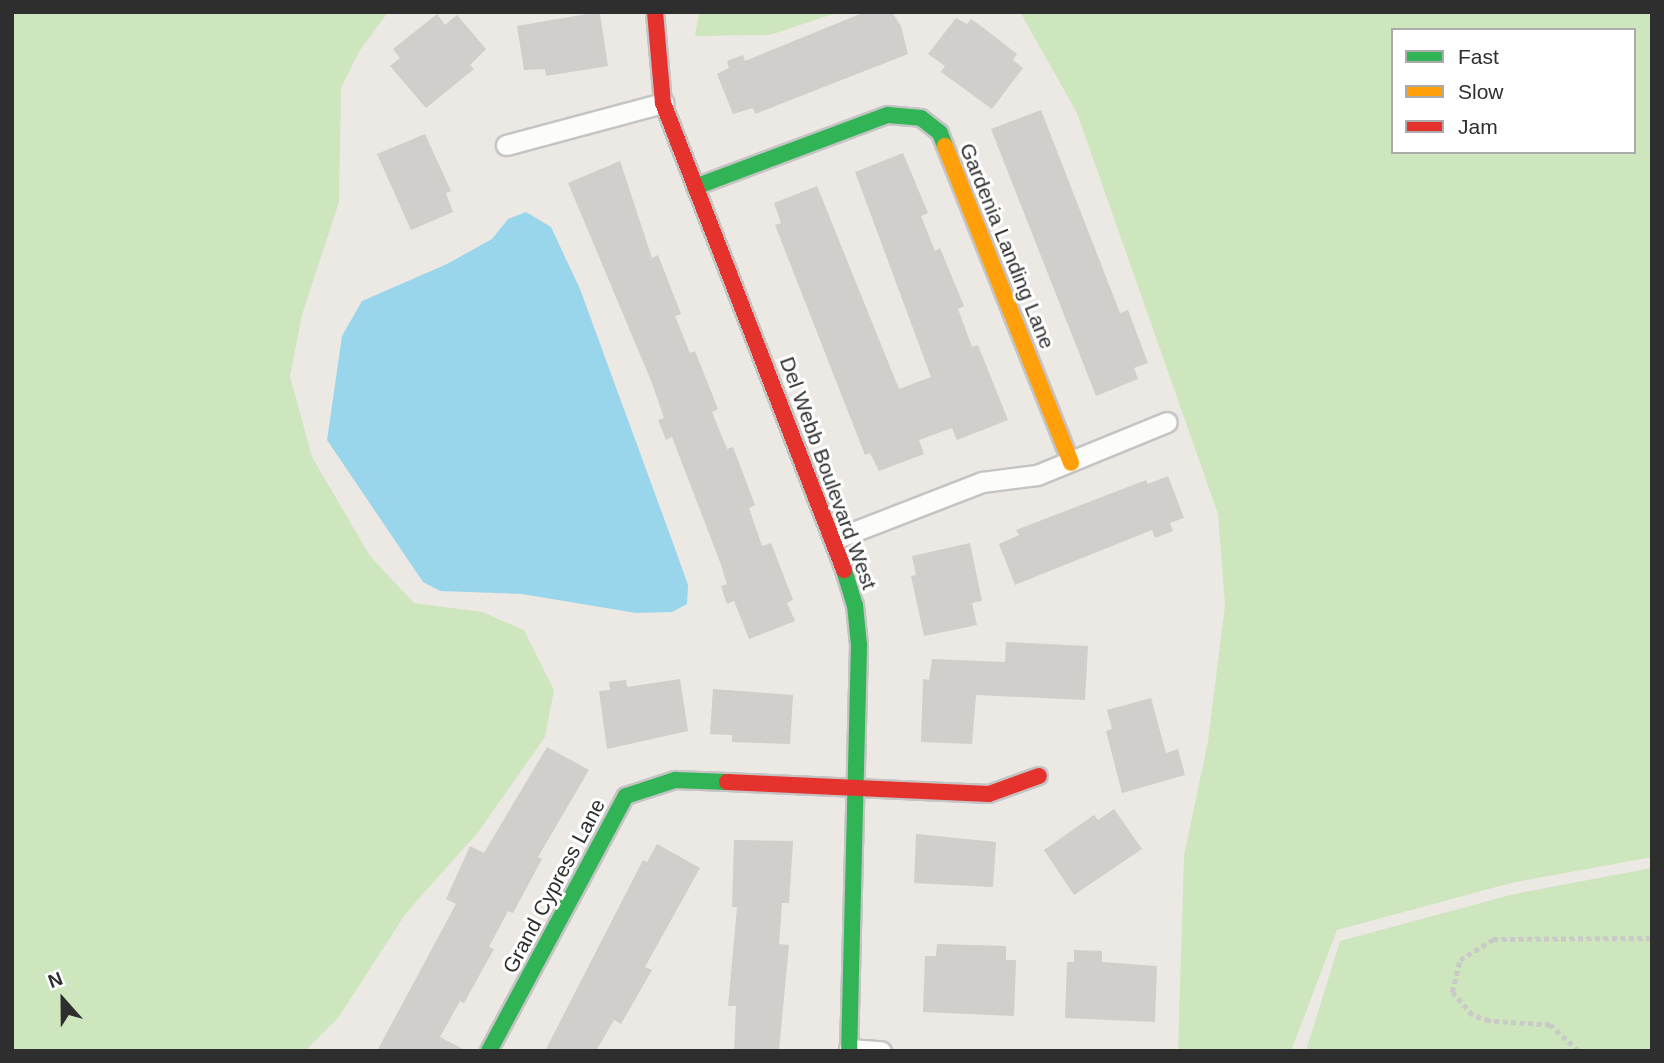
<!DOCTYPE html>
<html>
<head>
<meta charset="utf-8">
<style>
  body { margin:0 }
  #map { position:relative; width:1664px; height:1063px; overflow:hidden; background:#ece8e4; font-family:Arial,sans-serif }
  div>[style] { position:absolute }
  .green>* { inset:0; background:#cee6be }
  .water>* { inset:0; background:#99d6ec }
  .building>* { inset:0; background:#d1cecb }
  .path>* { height:4.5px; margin-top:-2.25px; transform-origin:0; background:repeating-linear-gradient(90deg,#c9c9c8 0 5px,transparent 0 8.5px) }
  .roads { filter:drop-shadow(2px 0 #c5c4c5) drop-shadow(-2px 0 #c5c4c5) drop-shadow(0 2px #c5c4c5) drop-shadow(0 -2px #c5c4c5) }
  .street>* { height:19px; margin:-9.5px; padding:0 9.5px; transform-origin:9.5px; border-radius:9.5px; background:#fcfcfb }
  .fast>* { height:16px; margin:-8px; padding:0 8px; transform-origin:8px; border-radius:8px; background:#30b455 }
  .slow>* { height:16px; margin:-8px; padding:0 8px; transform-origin:8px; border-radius:8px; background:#ff9f0a }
  .jam>* { height:16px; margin:-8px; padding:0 8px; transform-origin:8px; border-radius:8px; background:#e5322d }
  span { translate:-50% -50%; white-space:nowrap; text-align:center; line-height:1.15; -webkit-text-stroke:6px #fff; paint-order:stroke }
  .street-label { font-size:21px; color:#2e2e2e }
  .frame { position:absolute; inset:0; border:14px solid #2e2e2e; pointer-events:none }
  .legend { position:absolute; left:1391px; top:28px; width:245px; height:126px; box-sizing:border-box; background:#fff; border:2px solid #ababab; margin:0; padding:9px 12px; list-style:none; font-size:21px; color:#2e2e2e }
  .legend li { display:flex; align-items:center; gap:14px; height:35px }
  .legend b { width:35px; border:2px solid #ababab }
  .north { position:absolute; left:28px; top:965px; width:70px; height:70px; -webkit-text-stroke:5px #fff; paint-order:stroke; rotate:339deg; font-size:19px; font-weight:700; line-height:28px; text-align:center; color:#2e2e2e }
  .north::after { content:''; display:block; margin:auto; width:24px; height:32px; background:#2e2e2e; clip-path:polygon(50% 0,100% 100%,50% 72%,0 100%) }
</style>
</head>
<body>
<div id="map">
  <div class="green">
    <div style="clip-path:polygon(12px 12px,393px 12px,386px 15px,360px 50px,341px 88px,339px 202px,302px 315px,290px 376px,312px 457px,370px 556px,414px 603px,482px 612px,524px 630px,554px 690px,545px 737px,479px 831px,406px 913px,338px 1018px,305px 1051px,12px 1051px)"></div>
    <div style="clip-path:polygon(699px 12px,839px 12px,770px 35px,695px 36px)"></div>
    <div style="clip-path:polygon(evenodd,1020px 12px,1652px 12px,1652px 857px,1511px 883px,1337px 930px,1291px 1051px,1178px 1051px,1184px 856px,1208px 741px,1225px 605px,1218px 514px,1077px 113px,1020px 12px,1393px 30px,1634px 30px,1634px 152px,1393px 152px,1393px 30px)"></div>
    <div style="clip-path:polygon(1652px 868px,1652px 1051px,1306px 1051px,1340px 941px,1514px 894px)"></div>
  </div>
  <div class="water">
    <div style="clip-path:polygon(526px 212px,551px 227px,580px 289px,673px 543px,688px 585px,687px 604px,672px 612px,636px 613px,522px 594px,440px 591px,423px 582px,327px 440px,342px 336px,362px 301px,447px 264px,492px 239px,508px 219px)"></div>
  </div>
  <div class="building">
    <div style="clip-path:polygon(865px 12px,892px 12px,901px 26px,908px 54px,755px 114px,753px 108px,733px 114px,717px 74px,729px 68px,727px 61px,743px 55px,745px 61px)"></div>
    <div style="clip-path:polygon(437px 14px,445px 25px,457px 15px,486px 49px,470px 65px,474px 69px,426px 108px,390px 66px,400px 58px,393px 49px)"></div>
    <div style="clip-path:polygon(587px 14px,600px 14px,608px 66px,546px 76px,545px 69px,524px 70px,517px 26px)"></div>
    <div style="clip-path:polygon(956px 18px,967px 24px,971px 19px,985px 29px,1017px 54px,1013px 60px,1023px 68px,992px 109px,941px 72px,945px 66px,928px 54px)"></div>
    <div style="clip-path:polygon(1041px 110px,1120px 313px,1128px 310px,1148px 363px,1134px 368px,1138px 379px,1096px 396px,991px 129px)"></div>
    <div style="clip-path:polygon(425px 134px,451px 191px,446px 193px,453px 212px,411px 230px,377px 154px)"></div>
    <div style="clip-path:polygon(903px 153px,928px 213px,921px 216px,935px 251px,940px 248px,964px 306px,958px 309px,972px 347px,978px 345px,1008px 420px,957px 440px,952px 428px,919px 440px,924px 454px,879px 471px,870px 453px,865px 455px,775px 225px,781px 223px,774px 203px,817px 186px,899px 389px,931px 377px,855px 172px)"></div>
    <div style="clip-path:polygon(620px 161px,652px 258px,658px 255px,681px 314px,675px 316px,690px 353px,695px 351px,718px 409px,712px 412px,727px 449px,733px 447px,755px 505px,749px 508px,762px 546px,771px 543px,793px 600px,787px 603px,795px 621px,749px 639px,734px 601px,727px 604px,721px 586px,727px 584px,720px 562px,672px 437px,666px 440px,658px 420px,664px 418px,652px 383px,568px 183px)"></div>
    <div style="clip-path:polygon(1168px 476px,1184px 518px,1170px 523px,1173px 531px,1155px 538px,1152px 530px,1015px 585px,999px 544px,1019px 535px,1016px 530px,1146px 480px,1148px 484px)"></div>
    <div style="clip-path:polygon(970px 543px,982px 601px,972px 603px,977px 625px,924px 636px,911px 576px,916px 575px,912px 556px)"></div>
    <div style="clip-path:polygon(1006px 642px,1088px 646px,1085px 700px,976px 695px,972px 744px,921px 742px,923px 679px,929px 680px,932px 659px,1005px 662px)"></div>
    <div style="clip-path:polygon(680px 679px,688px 731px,607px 749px,599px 691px,610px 690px,609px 682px,626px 680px,627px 687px)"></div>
    <div style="clip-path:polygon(713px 689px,793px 695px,790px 744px,732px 742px,732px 735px,710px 734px)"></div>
    <div style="clip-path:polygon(1151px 698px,1166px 753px,1178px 749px,1185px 775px,1122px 793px,1106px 731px,1112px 729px,1107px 710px)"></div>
    <div style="clip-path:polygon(547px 747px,589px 770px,538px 857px,542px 859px,513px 913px,508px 911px,489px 947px,494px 949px,464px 1003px,460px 1001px,440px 1037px,467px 1051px,377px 1051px,456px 904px,446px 899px,470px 846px,484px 853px)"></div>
    <div style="clip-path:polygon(1114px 809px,1142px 849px,1074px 895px,1044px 850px,1094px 815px,1098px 820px)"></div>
    <div style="clip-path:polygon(916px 834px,996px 842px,993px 887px,914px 883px)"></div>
    <div style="clip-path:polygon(734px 840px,793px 841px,789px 903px,782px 903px,779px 944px,789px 945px,779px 1051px,734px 1051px,736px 1006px,728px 1006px,737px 907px,732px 907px)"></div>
    <div style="clip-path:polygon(657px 844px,700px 868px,645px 967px,652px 970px,621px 1024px,614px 1020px,596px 1051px,545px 1051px,643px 860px,647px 862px)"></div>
    <div style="clip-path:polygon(937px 944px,1006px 946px,1006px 960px,1016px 960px,1014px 1016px,923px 1012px,925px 956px,936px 956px)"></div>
    <div style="clip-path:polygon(1074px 950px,1102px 951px,1102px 962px,1157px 966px,1155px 1022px,1065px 1018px,1067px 962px,1074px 962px)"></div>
  </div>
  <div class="path">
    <div style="left:1578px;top:1051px;width:38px;rotate:-137deg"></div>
    <div style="left:1550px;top:1025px;width:61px;rotate:-176.2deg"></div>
    <div style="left:1489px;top:1021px;width:18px;rotate:-161deg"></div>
    <div style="left:1472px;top:1015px;width:30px;rotate:-131deg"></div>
    <div style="left:1452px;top:992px;width:33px;rotate:-76deg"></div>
    <div style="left:1460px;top:960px;width:39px;rotate:-32deg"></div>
    <div style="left:1493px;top:939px;width:159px;rotate:-0.4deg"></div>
  </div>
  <div class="roads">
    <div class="street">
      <div style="left:506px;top:145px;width:163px;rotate:-15deg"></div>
      <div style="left:835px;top:539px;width:158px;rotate:-21.2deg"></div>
      <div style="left:982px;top:482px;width:55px;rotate:-7.3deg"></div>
      <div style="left:1037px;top:475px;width:140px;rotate:-22.2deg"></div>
      <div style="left:849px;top:1049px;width:32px;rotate:4deg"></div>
    </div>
    <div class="fast">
      <div style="left:695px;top:187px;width:206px;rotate:-20.5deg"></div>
      <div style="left:888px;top:115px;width:33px;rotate:5deg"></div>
      <div style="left:921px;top:118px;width:24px;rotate:38deg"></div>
      <div style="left:940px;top:133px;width:14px;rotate:69deg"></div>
      <div style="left:844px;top:570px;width:37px;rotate:73deg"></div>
      <div style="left:855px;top:605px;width:40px;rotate:84.3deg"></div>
      <div style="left:859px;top:645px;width:406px;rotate:91.4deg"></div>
      <div style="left:489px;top:1051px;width:289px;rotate:-61.8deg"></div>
      <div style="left:626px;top:796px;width:52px;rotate:-18.1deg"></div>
      <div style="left:675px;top:780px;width:52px;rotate:2.2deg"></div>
    </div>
    <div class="slow">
      <div style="left:945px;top:146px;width:341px;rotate:68.3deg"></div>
    </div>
    <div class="jam">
      <div style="left:655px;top:12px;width:91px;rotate:85deg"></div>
      <div style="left:663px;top:103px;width:501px;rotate:68.81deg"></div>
      <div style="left:727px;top:782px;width:262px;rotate:2.6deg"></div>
      <div style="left:989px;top:794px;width:53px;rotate:-19.8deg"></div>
    </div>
  </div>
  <div class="street-label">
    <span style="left:1007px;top:246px;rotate:68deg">Gardenia Landing Lane</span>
    <span style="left:828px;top:473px;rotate:70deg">Del Webb Boulevard West</span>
    <span style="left:554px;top:886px;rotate:-62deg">Grand Cypress Lane</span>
  </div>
  <div class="frame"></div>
  <ul class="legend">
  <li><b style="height:9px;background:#30b455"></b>Fast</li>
  <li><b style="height:9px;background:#ff9f0a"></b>Slow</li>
  <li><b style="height:9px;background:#e5322d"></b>Jam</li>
  </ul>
  <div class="north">N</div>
</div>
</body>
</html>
